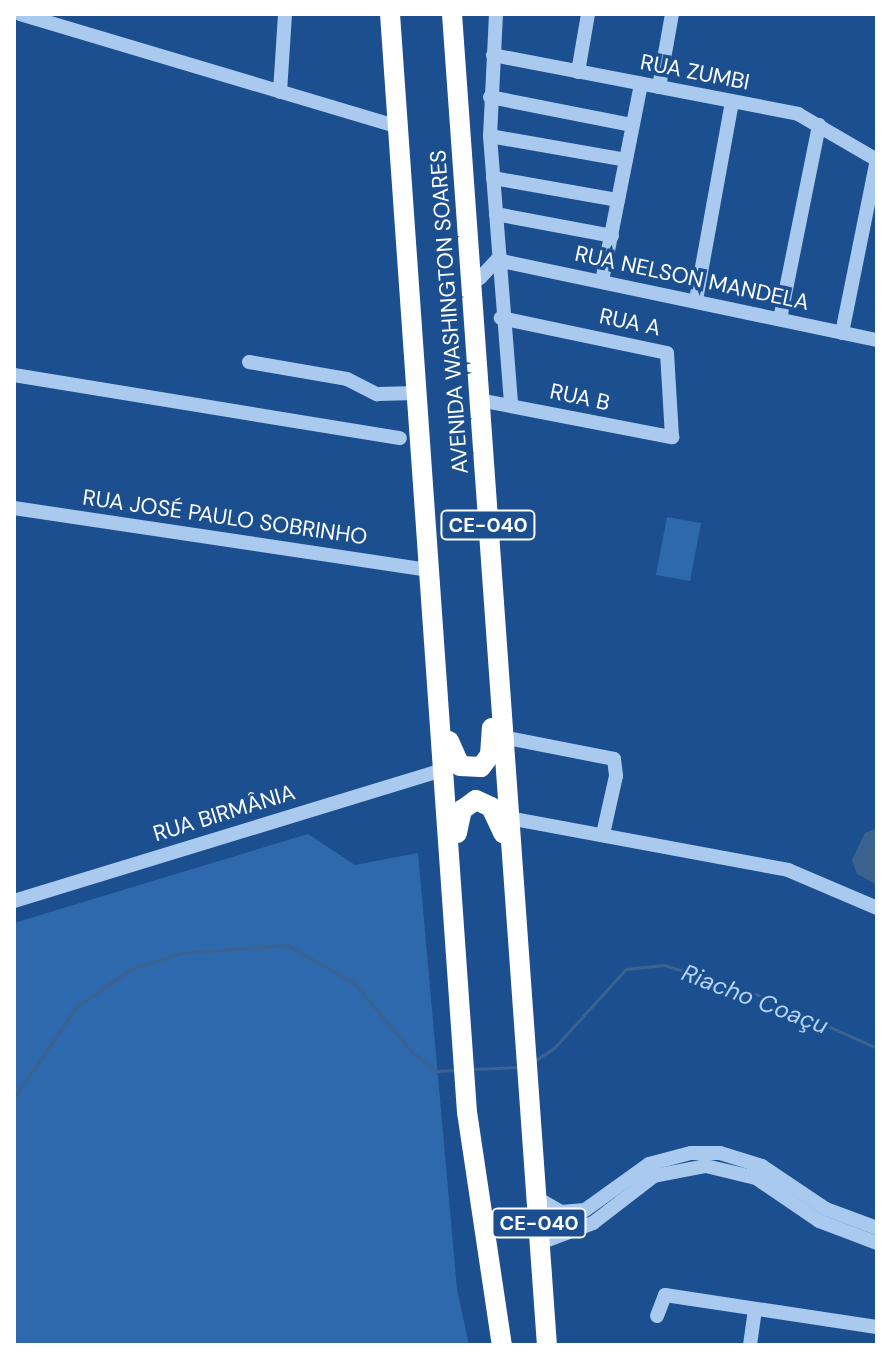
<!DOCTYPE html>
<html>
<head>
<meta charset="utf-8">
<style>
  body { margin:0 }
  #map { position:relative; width:891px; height:1359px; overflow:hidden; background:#1b4f8f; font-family:"DM Sans",sans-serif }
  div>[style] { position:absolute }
  .green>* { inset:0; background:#2e69ad }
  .water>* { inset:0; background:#3c6290 }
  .stream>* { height:3px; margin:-1.5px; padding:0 1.5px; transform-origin:1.5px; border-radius:1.5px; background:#3c6290 }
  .minor>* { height:14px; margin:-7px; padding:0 7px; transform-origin:7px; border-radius:7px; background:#a9c9ee }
  .highway>* { height:20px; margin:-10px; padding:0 10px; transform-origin:10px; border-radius:10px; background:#fff }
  span { translate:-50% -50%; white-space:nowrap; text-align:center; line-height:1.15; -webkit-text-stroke:7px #1b4f8f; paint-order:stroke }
  .shield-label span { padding:2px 6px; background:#1b4f8f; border:2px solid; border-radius:6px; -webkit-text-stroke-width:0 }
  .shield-label { font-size:20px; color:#fff; font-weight:700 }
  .street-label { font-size:22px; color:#fff }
  .water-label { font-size:24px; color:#b5d3f5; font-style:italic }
  .frame { position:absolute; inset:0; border:16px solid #fff; pointer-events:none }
</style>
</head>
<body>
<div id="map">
  <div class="green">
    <div style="clip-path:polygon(667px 517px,701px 523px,690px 581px,656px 575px)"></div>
    <div style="clip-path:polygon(308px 834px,355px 865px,418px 853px,457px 1289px,469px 1345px,14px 1345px,14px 923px)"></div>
  </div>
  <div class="water">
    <div style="clip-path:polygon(877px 828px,877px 885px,857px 874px,852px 860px,865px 833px)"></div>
  </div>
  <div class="stream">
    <div style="left:533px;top:1062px;width:25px;rotate:-34deg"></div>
    <div style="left:554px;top:1048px;width:107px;rotate:-47.7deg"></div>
    <div style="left:626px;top:969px;width:38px;rotate:-6deg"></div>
    <div style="left:664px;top:965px;width:99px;rotate:17.7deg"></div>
    <div style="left:758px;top:995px;width:130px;rotate:24deg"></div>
    <div style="left:471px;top:1069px;width:48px;rotate:-2.4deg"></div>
    <div style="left:14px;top:1098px;width:110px;rotate:-55.7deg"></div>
    <div style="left:76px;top:1007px;width:67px;rotate:-34.6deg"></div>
    <div style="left:131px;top:969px;width:52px;rotate:-17.7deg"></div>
    <div style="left:181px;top:953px;width:106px;rotate:-4.3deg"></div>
    <div style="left:287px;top:945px;width:77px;rotate:29.6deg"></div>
    <div style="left:354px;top:983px;width:89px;rotate:50deg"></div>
    <div style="left:411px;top:1051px;width:33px;rotate:38deg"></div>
    <div style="left:437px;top:1071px;width:18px;rotate:-3deg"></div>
  </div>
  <div class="minor">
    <div style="left:20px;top:14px;width:395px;rotate:16.6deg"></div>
    <div style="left:496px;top:14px;width:122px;rotate:92.8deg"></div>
    <div style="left:490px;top:136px;width:270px;rotate:85.5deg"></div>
    <div style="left:493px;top:55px;width:311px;rotate:10.9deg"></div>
    <div style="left:798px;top:114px;width:91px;rotate:30.2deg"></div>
    <div style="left:578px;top:72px;width:59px;rotate:-80.2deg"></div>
    <div style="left:659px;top:87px;width:74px;rotate:-79.9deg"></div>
    <div style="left:280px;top:92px;width:78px;rotate:-86.3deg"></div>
    <div style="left:490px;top:97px;width:145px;rotate:11.2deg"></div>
    <div style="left:490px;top:136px;width:138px;rotate:10deg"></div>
    <div style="left:493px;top:178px;width:127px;rotate:10deg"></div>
    <div style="left:496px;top:214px;width:118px;rotate:10.7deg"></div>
    <div style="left:469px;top:278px;width:11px"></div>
    <div style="left:480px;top:278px;width:25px;rotate:-47deg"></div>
    <div style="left:497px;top:260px;width:388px;rotate:11.9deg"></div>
    <div style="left:602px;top:281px;width:201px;rotate:-78.8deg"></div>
    <div style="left:696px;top:300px;width:201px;rotate:-79.7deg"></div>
    <div style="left:780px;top:319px;width:198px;rotate:-78.6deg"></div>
    <div style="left:842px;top:333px;width:177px;rotate:-78.6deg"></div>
    <div style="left:249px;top:362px;width:99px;rotate:9.8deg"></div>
    <div style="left:347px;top:379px;width:34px;rotate:27deg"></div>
    <div style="left:377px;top:394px;width:40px;rotate:-1.4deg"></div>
    <div style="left:14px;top:375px;width:391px;rotate:9.3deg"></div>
    <div style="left:479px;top:400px;width:197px;rotate:10.9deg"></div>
    <div style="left:672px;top:437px;width:84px;rotate:-93.4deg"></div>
    <div style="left:667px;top:353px;width:170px;rotate:-168.1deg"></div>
    <div style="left:14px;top:508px;width:420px;rotate:8.5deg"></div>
    <div style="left:502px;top:737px;width:114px;rotate:11.1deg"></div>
    <div style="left:614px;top:759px;width:17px;rotate:83deg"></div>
    <div style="left:616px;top:776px;width:59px;rotate:102.6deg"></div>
    <div style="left:508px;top:818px;width:285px;rotate:10.5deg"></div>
    <div style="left:788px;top:870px;width:97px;rotate:23.1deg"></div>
    <div style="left:14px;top:901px;width:452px;rotate:-17deg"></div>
    <div style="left:537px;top:1198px;width:28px;rotate:30deg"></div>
    <div style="left:561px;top:1212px;width:24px;rotate:-5deg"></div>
    <div style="left:585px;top:1210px;width:79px;rotate:-35.7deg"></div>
    <div style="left:649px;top:1164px;width:43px;rotate:-14.7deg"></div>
    <div style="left:691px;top:1153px;width:29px"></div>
    <div style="left:720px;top:1153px;width:44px;rotate:17.2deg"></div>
    <div style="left:762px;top:1166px;width:77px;rotate:33.9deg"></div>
    <div style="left:826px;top:1209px;width:54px;rotate:20.4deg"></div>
    <div style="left:540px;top:1243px;width:57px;rotate:-20.7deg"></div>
    <div style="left:593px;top:1223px;width:77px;rotate:-37.6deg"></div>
    <div style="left:654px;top:1176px;width:53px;rotate:-10.9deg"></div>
    <div style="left:706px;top:1166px;width:51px;rotate:13.5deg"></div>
    <div style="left:756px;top:1178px;width:76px;rotate:34.3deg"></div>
    <div style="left:819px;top:1221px;width:62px;rotate:20.8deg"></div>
    <div style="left:657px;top:1316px;width:22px;rotate:-69deg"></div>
    <div style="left:665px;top:1295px;width:214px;rotate:8.6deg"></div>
    <div style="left:750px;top:1345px;width:36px;rotate:-82deg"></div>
  </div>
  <div class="highway">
    <div style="left:390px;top:14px;width:1101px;rotate:85.99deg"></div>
    <div style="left:467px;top:1112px;width:236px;rotate:81.5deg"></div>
    <div style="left:452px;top:14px;width:1334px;rotate:85.92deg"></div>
    <div style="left:449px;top:741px;width:27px;rotate:66deg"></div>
    <div style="left:460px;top:766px;width:21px;rotate:3deg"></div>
    <div style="left:481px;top:767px;width:15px;rotate:-53deg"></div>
    <div style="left:490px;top:755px;width:27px;rotate:-86deg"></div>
    <div style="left:457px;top:833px;width:24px;rotate:-78deg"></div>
    <div style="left:462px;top:810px;width:17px;rotate:-36deg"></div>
    <div style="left:476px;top:800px;width:17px;rotate:25deg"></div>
    <div style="left:491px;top:807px;width:29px;rotate:65deg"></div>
  </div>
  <div class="shield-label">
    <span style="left:488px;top:525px">CE-040</span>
    <span style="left:539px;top:1223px">CE-040</span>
  </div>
  <div class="street-label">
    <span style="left:695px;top:72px;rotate:11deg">RUA ZUMBI</span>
    <span style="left:692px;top:278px;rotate:12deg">RUA NELSON MANDELA</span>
    <span style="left:449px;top:312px;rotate:-94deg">AVENIDA WASHINGTON SOARES</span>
    <span style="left:630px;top:322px;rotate:12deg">RUA A</span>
    <span style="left:580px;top:397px;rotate:12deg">RUA B</span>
    <span style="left:225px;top:517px;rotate:8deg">RUA JOSÉ PAULO SOBRINHO</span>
    <span style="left:224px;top:813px;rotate:-17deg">RUA BIRMÂNIA</span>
  </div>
  <div class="water-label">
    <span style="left:755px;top:999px;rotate:21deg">Riacho Coaçu</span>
  </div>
  <div class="frame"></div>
</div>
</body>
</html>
